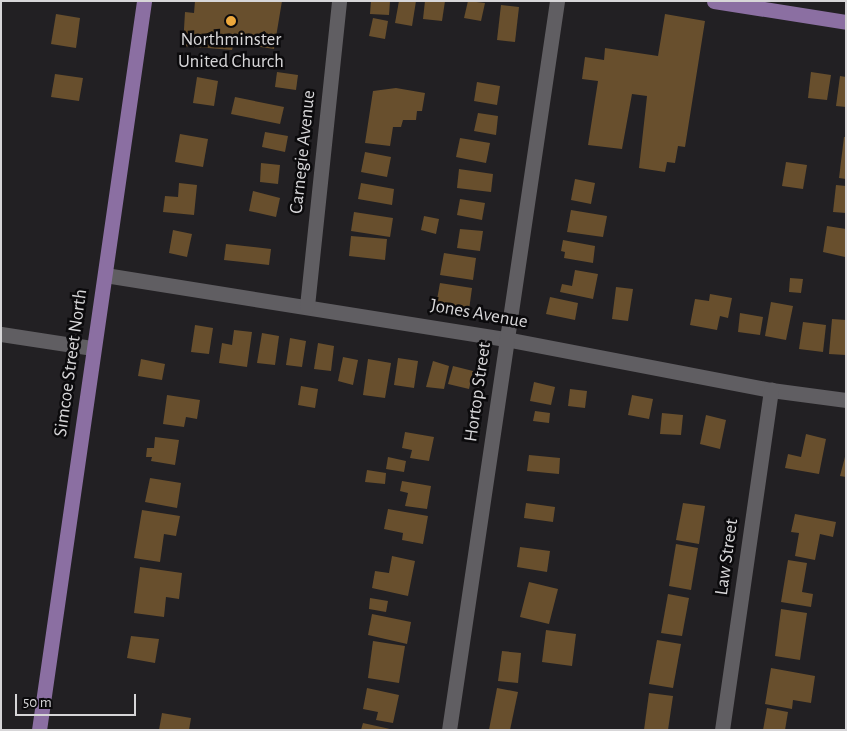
<!DOCTYPE html>
<html>
<head>
<meta charset="utf-8">
<style>
  body { margin:0 }
  #map { position:relative; width:847px; height:731px; overflow:hidden; background:#222023; font-family:"Alegreya Sans",sans-serif }
  div>[style] { position:absolute }
  .building>* { inset:0; background:#684f2d }
  .minor>* { height:15px; margin:-7.5px; padding:0 7.5px; transform-origin:7.5px; border-radius:7.5px; background:#605e62 }
  .major>* { height:15px; margin:-7.5px; padding:0 7.5px; transform-origin:7.5px; border-radius:7.5px; background:#8b6fa2 }
  .dots>* { width:14px; height:14px; translate:-50% -50%; box-sizing:border-box; border:2px solid #0b0a0c; border-radius:50% }
  span { translate:-50% -50%; white-space:nowrap; text-align:center; line-height:1.15; -webkit-text-stroke:5px #0b0a0c; paint-order:stroke }
  .poi-label { font-size:19px; color:#d7d6d8 }
  .street-label { font-size:19px; color:#d7d6d8 }
  .frame { position:absolute; inset:0; border:2px solid #d7d6d8; pointer-events:none }
  .scale { position:absolute; left:15px; top:694px; width:121px; height:22px; box-sizing:border-box; border:2px solid #d7d6d8; border-top:0; padding-left:6px; font-size:15px; line-height:18px; white-space:nowrap; color:#d7d6d8; -webkit-text-stroke:4px #0b0a0c; paint-order:stroke }
</style>
</head>
<body>
<div id="map">
  <div class="building">
    <div style="clip-path:polygon(195px 1px,282px 1px,274px 49px,234px 43px,232px 50px,183px 46px,185px 12px,194px 13px)"></div>
    <div style="clip-path:polygon(371px 1px,390px 1px,389px 15px,370px 14px)"></div>
    <div style="clip-path:polygon(399px 1px,416px 1px,412px 26px,395px 23px)"></div>
    <div style="clip-path:polygon(425px 1px,445px 1px,442px 21px,423px 19px)"></div>
    <div style="clip-path:polygon(468px 1px,485px 3px,481px 21px,464px 18px)"></div>
    <div style="clip-path:polygon(501px 5px,519px 7px,515px 42px,497px 40px)"></div>
    <div style="clip-path:polygon(56px 14px,80px 18px,76px 48px,51px 44px)"></div>
    <div style="clip-path:polygon(665px 14px,705px 21px,685px 147px,678px 146px,675px 163px,667px 162px,665px 172px,639px 168px,647px 96px,632px 94px,622px 149px,588px 145px,598px 81px,582px 79px,585px 57px,604px 60px,605px 48px,658px 56px)"></div>
    <div style="clip-path:polygon(373px 18px,388px 21px,385px 39px,369px 36px)"></div>
    <div style="clip-path:polygon(277px 72px,298px 75px,296px 90px,275px 87px)"></div>
    <div style="clip-path:polygon(811px 72px,831px 75px,827px 100px,808px 98px)"></div>
    <div style="clip-path:polygon(55px 74px,83px 78px,79px 101px,51px 97px)"></div>
    <div style="clip-path:polygon(840px 76px,846px 77px,846px 107px,836px 106px)"></div>
    <div style="clip-path:polygon(197px 77px,218px 81px,214px 106px,193px 103px)"></div>
    <div style="clip-path:polygon(477px 82px,500px 86px,497px 105px,474px 101px)"></div>
    <div style="clip-path:polygon(396px 88px,425px 93px,422px 111px,417px 111px,416px 120px,403px 120px,401px 127px,393px 127px,390px 146px,365px 143px,373px 91px)"></div>
    <div style="clip-path:polygon(235px 97px,284px 107px,280px 124px,231px 114px)"></div>
    <div style="clip-path:polygon(478px 113px,498px 116px,496px 135px,474px 131px)"></div>
    <div style="clip-path:polygon(265px 132px,288px 136px,285px 152px,262px 147px)"></div>
    <div style="clip-path:polygon(180px 134px,208px 139px,203px 167px,175px 162px)"></div>
    <div style="clip-path:polygon(844px 137px,846px 137px,846px 179px,839px 178px)"></div>
    <div style="clip-path:polygon(460px 138px,490px 143px,486px 163px,456px 157px)"></div>
    <div style="clip-path:polygon(365px 152px,391px 157px,387px 177px,361px 172px)"></div>
    <div style="clip-path:polygon(786px 162px,807px 165px,803px 189px,782px 186px)"></div>
    <div style="clip-path:polygon(261px 163px,280px 165px,278px 184px,260px 182px)"></div>
    <div style="clip-path:polygon(459px 169px,493px 174px,491px 192px,457px 188px)"></div>
    <div style="clip-path:polygon(575px 179px,595px 183px,591px 204px,571px 200px)"></div>
    <div style="clip-path:polygon(179px 183px,197px 185px,194px 215px,163px 212px,165px 196px,178px 197px)"></div>
    <div style="clip-path:polygon(361px 183px,394px 189px,392px 205px,358px 199px)"></div>
    <div style="clip-path:polygon(836px 185px,846px 186px,846px 213px,833px 212px)"></div>
    <div style="clip-path:polygon(253px 191px,280px 198px,276px 217px,249px 211px)"></div>
    <div style="clip-path:polygon(460px 199px,485px 203px,482px 220px,457px 215px)"></div>
    <div style="clip-path:polygon(571px 210px,607px 216px,603px 237px,567px 232px)"></div>
    <div style="clip-path:polygon(354px 212px,393px 218px,390px 237px,351px 231px)"></div>
    <div style="clip-path:polygon(424px 216px,439px 219px,436px 234px,421px 230px)"></div>
    <div style="clip-path:polygon(827px 226px,846px 229px,845px 257px,823px 252px)"></div>
    <div style="clip-path:polygon(460px 229px,483px 231px,480px 251px,457px 248px)"></div>
    <div style="clip-path:polygon(173px 230px,192px 234px,187px 257px,169px 253px)"></div>
    <div style="clip-path:polygon(351px 236px,387px 239px,385px 260px,349px 256px)"></div>
    <div style="clip-path:polygon(563px 240px,595px 246px,593px 263px,564px 258px,565px 252px,561px 251px)"></div>
    <div style="clip-path:polygon(226px 244px,271px 249px,269px 265px,224px 260px)"></div>
    <div style="clip-path:polygon(444px 253px,476px 258px,473px 280px,440px 275px)"></div>
    <div style="clip-path:polygon(575px 270px,598px 274px,593px 299px,560px 292px,562px 284px,572px 286px)"></div>
    <div style="clip-path:polygon(790px 278px,803px 279px,801px 293px,789px 292px)"></div>
    <div style="clip-path:polygon(440px 283px,472px 288px,469px 310px,436px 305px)"></div>
    <div style="clip-path:polygon(616px 287px,633px 289px,628px 321px,612px 319px)"></div>
    <div style="clip-path:polygon(710px 294px,732px 298px,728px 318px,720px 316px,717px 330px,690px 325px,695px 299px,709px 301px)"></div>
    <div style="clip-path:polygon(550px 297px,578px 303px,575px 320px,546px 314px)"></div>
    <div style="clip-path:polygon(771px 302px,793px 306px,786px 340px,765px 336px)"></div>
    <div style="clip-path:polygon(740px 313px,763px 317px,760px 335px,738px 332px)"></div>
    <div style="clip-path:polygon(832px 319px,846px 320px,846px 355px,829px 354px)"></div>
    <div style="clip-path:polygon(803px 322px,826px 325px,823px 352px,799px 349px)"></div>
    <div style="clip-path:polygon(195px 325px,213px 328px,209px 354px,191px 352px)"></div>
    <div style="clip-path:polygon(234px 330px,252px 332px,247px 367px,219px 363px,222px 343px,232px 345px)"></div>
    <div style="clip-path:polygon(262px 333px,279px 336px,275px 365px,257px 363px)"></div>
    <div style="clip-path:polygon(290px 338px,306px 341px,302px 367px,286px 365px)"></div>
    <div style="clip-path:polygon(318px 343px,334px 346px,331px 371px,314px 369px)"></div>
    <div style="clip-path:polygon(343px 357px,358px 360px,353px 385px,338px 381px)"></div>
    <div style="clip-path:polygon(398px 358px,418px 361px,414px 388px,394px 385px)"></div>
    <div style="clip-path:polygon(141px 359px,165px 364px,162px 380px,138px 376px)"></div>
    <div style="clip-path:polygon(368px 359px,391px 363px,385px 398px,363px 395px)"></div>
    <div style="clip-path:polygon(433px 361px,449px 366px,444px 389px,426px 387px)"></div>
    <div style="clip-path:polygon(453px 366px,473px 371px,469px 389px,448px 384px)"></div>
    <div style="clip-path:polygon(534px 382px,555px 387px,551px 405px,530px 401px)"></div>
    <div style="clip-path:polygon(301px 386px,318px 389px,315px 408px,298px 405px)"></div>
    <div style="clip-path:polygon(570px 389px,587px 391px,585px 408px,568px 406px)"></div>
    <div style="clip-path:polygon(167px 395px,200px 400px,197px 419px,186px 417px,184px 427px,163px 424px)"></div>
    <div style="clip-path:polygon(632px 395px,653px 399px,649px 419px,628px 415px)"></div>
    <div style="clip-path:polygon(535px 411px,550px 413px,549px 423px,533px 421px)"></div>
    <div style="clip-path:polygon(662px 413px,683px 415px,681px 435px,660px 434px)"></div>
    <div style="clip-path:polygon(706px 415px,726px 420px,720px 449px,700px 444px)"></div>
    <div style="clip-path:polygon(405px 432px,434px 437px,429px 461px,410px 458px,412px 450px,402px 448px)"></div>
    <div style="clip-path:polygon(806px 434px,826px 439px,819px 474px,785px 468px,788px 454px,801px 457px)"></div>
    <div style="clip-path:polygon(155px 437px,179px 440px,175px 465px,151px 461px,152px 457px,146px 457px,147px 448px,154px 448px)"></div>
    <div style="clip-path:polygon(846px 453px,846px 477px,840px 476px)"></div>
    <div style="clip-path:polygon(529px 455px,560px 458px,559px 474px,527px 471px)"></div>
    <div style="clip-path:polygon(388px 457px,406px 461px,404px 472px,386px 469px)"></div>
    <div style="clip-path:polygon(367px 470px,386px 473px,385px 484px,365px 482px)"></div>
    <div style="clip-path:polygon(150px 478px,181px 483px,177px 508px,145px 502px)"></div>
    <div style="clip-path:polygon(402px 481px,431px 486px,427px 509px,405px 506px,408px 493px,400px 491px)"></div>
    <div style="clip-path:polygon(526px 503px,555px 507px,553px 522px,524px 518px)"></div>
    <div style="clip-path:polygon(683px 503px,705px 506px,699px 544px,676px 540px)"></div>
    <div style="clip-path:polygon(388px 509px,428px 516px,423px 544px,402px 540px,403px 533px,384px 529px)"></div>
    <div style="clip-path:polygon(142px 510px,180px 516px,176px 536px,164px 534px,160px 562px,134px 558px)"></div>
    <div style="clip-path:polygon(795px 514px,836px 522px,833px 537px,820px 534px,815px 560px,795px 556px,799px 533px,791px 532px)"></div>
    <div style="clip-path:polygon(676px 544px,698px 548px,691px 590px,669px 586px)"></div>
    <div style="clip-path:polygon(520px 547px,550px 551px,547px 572px,517px 567px)"></div>
    <div style="clip-path:polygon(392px 556px,415px 561px,408px 596px,372px 588px,375px 571px,389px 573px)"></div>
    <div style="clip-path:polygon(788px 560px,807px 563px,802px 592px,813px 594px,811px 607px,781px 602px)"></div>
    <div style="clip-path:polygon(140px 567px,182px 573px,179px 599px,166px 597px,164px 617px,134px 613px)"></div>
    <div style="clip-path:polygon(529px 582px,558px 589px,549px 624px,520px 617px)"></div>
    <div style="clip-path:polygon(668px 594px,689px 598px,682px 636px,661px 633px)"></div>
    <div style="clip-path:polygon(370px 598px,388px 601px,386px 612px,369px 609px)"></div>
    <div style="clip-path:polygon(781px 609px,807px 613px,800px 660px,775px 656px)"></div>
    <div style="clip-path:polygon(372px 614px,411px 622px,407px 644px,368px 635px)"></div>
    <div style="clip-path:polygon(546px 630px,576px 634px,572px 666px,542px 662px)"></div>
    <div style="clip-path:polygon(131px 636px,159px 639px,155px 663px,127px 658px)"></div>
    <div style="clip-path:polygon(657px 640px,681px 644px,673px 688px,649px 684px)"></div>
    <div style="clip-path:polygon(373px 641px,405px 646px,399px 683px,368px 678px)"></div>
    <div style="clip-path:polygon(502px 651px,521px 653px,518px 683px,498px 681px)"></div>
    <div style="clip-path:polygon(771px 668px,815px 676px,811px 703px,793px 700px,792px 709px,765px 704px)"></div>
    <div style="clip-path:polygon(367px 688px,399px 695px,393px 723px,376px 720px,378px 712px,363px 709px)"></div>
    <div style="clip-path:polygon(497px 688px,518px 692px,510px 730px,489px 730px)"></div>
    <div style="clip-path:polygon(649px 693px,673px 696px,668px 730px,644px 730px)"></div>
    <div style="clip-path:polygon(767px 708px,788px 712px,785px 730px,763px 730px)"></div>
    <div style="clip-path:polygon(162px 713px,191px 718px,189px 730px,159px 730px)"></div>
    <div style="clip-path:polygon(363px 723px,390px 729px,390px 730px,361px 730px)"></div>
  </div>
  <div class="minor">
    <div style="left:105px;top:275px;width:406px;rotate:9.1deg"></div>
    <div style="left:506px;top:339px;width:270px;rotate:10.9deg"></div>
    <div style="left:771px;top:390px;width:76px;rotate:7.6deg"></div>
    <div style="left:307px;top:306px;width:307px;rotate:-84deg"></div>
    <div style="left:1px;top:334px;width:93px;rotate:8.7deg"></div>
    <div style="left:449px;top:730px;width:737px;rotate:-81.57deg"></div>
    <div style="left:722px;top:730px;width:344px;rotate:-81.8deg"></div>
  </div>
  <div class="major">
    <div style="left:714px;top:1px;width:134px;rotate:9deg"></div>
    <div style="left:39px;top:730px;width:737px;rotate:-81.8deg"></div>
  </div>
  <div class="dots">
    <div style="left:231px;top:21px;background:#eda83c"></div>
  </div>
  <div class="poi-label">
    <span style="left:231px;top:51px">Northminster<br>United Church</span>
  </div>
  <div class="street-label">
    <span style="left:303px;top:152px;rotate:-84deg">Carnegie Avenue</span>
    <span style="left:479px;top:314px;rotate:10deg">Jones Avenue</span>
    <span style="left:71px;top:363px;rotate:-82deg">Simcoe Street North</span>
    <span style="left:478px;top:392px;rotate:-82deg">Hortop Street</span>
    <span style="left:727px;top:557px;rotate:-82deg">Law Street</span>
  </div>
  <div class="frame"></div>
  <div class="scale">50 m</div>
</div>
</body>
</html>
